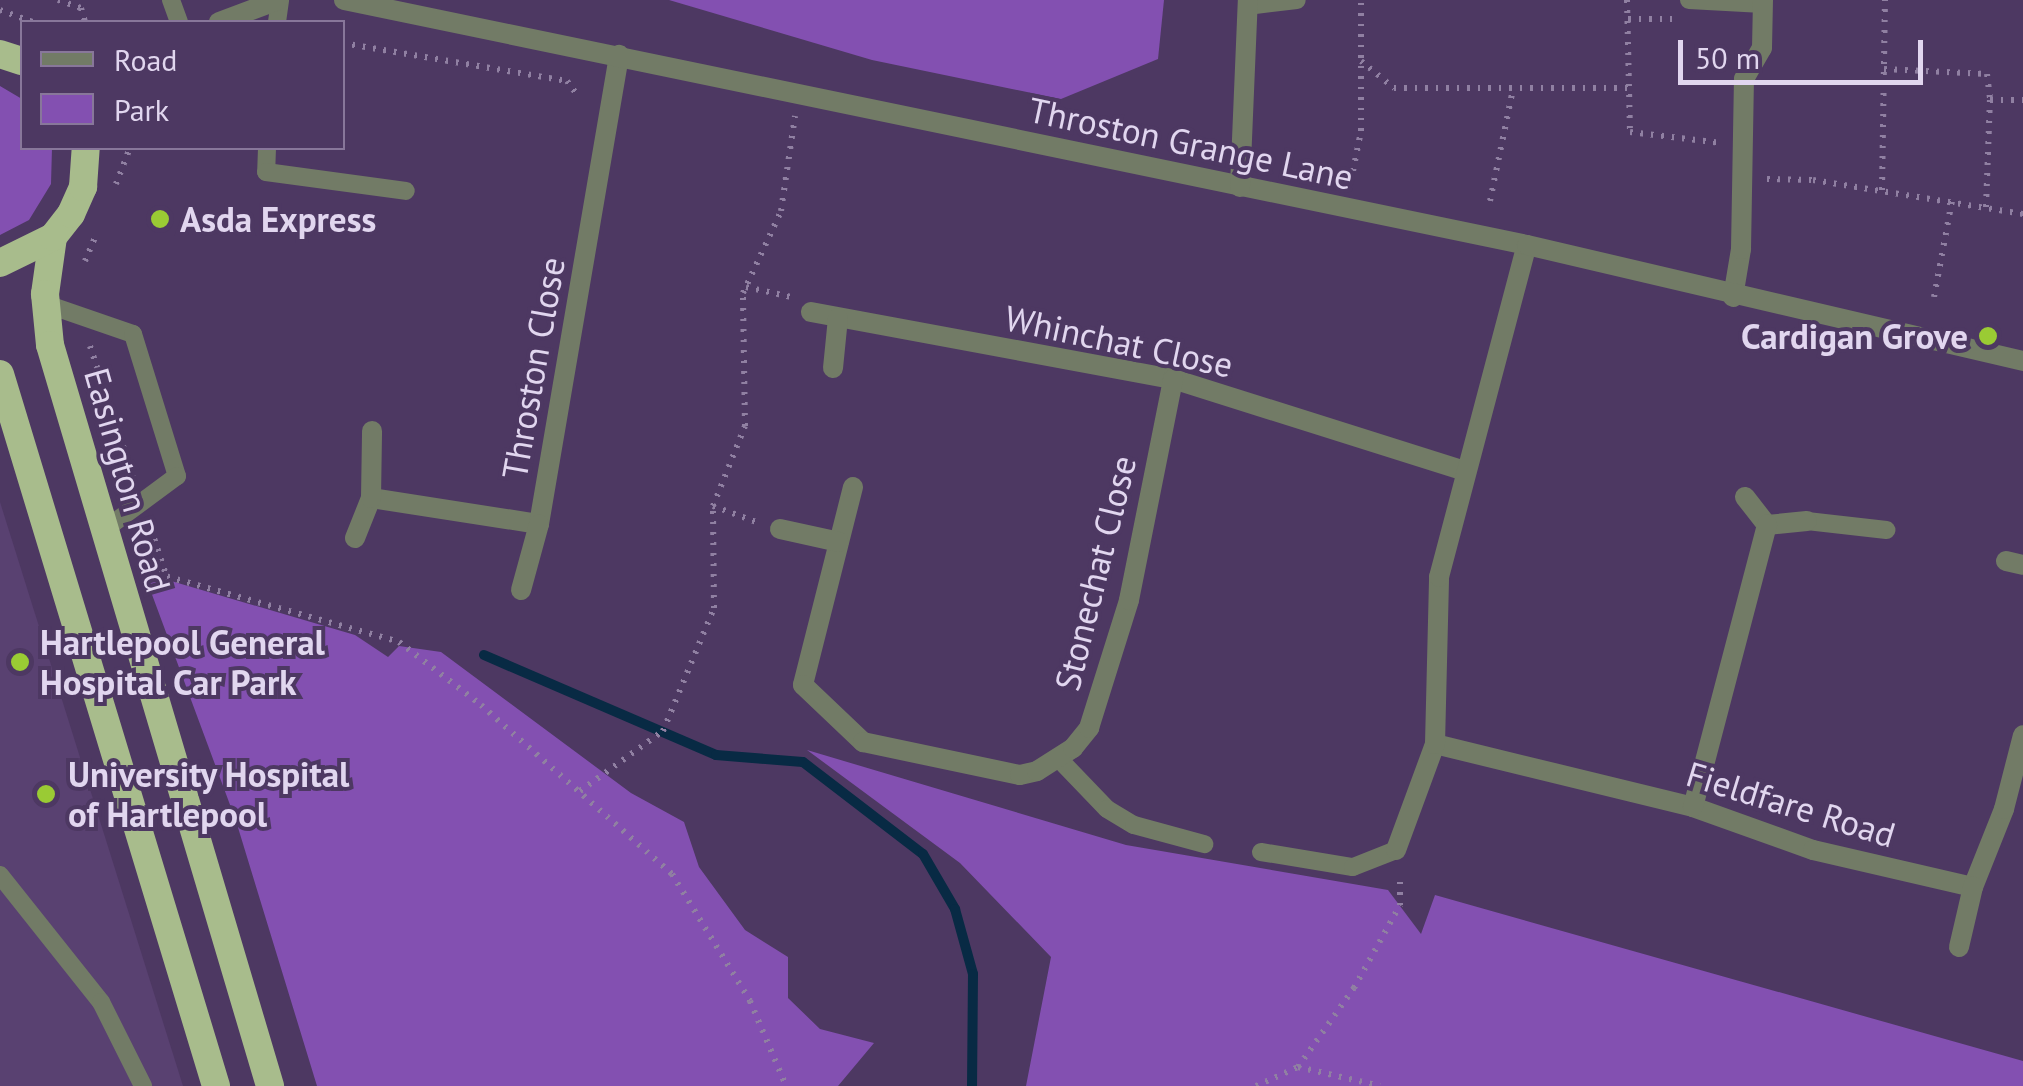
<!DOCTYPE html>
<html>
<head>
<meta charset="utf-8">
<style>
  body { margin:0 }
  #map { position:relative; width:2023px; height:1086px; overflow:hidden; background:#4d3862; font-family:"PT Sans",sans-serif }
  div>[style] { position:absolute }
  .built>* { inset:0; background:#594171 }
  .green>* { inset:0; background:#8350b1 }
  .stream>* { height:10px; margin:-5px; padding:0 5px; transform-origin:5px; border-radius:5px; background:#082a44 }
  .path>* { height:6px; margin-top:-3px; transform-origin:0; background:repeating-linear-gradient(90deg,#9080a2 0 2.5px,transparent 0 10.5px) }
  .service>* { height:18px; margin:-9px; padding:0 9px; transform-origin:9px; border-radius:9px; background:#727b66 }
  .minor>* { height:20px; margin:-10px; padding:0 10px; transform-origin:10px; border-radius:10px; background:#727b66 }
  .tertiary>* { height:20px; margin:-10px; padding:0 10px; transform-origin:10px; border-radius:10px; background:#727b66 }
  .trunk>* { height:28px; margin:-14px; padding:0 14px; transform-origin:14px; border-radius:14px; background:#a8bc8c }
  .dots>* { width:28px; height:28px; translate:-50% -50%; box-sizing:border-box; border:5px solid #4d3862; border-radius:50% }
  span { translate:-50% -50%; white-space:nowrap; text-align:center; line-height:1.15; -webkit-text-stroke:8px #4d3862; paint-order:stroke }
  .street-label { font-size:35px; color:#e1d6ef }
  .poi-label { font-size:35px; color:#e1d6ef; font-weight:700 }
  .left { translate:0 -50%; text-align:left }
  .right { translate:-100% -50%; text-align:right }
  .legend { position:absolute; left:20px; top:20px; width:325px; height:130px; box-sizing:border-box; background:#4d3862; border:2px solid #88779a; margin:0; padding:12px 18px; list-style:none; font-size:30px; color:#e1d6ef }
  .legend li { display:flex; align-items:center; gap:20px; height:50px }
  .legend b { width:50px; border:2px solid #88779a }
  .scale { position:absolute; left:1678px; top:40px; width:245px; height:45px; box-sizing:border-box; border:5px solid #e1d6ef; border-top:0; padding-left:12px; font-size:30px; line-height:35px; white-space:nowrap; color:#e1d6ef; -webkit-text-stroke:8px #4d3862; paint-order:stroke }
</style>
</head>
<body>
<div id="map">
  <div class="built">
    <div style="clip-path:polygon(0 502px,183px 1086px,0 1086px)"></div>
  </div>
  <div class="green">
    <div style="clip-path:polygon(669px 0,1164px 0,1158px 59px,1061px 99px,872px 60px)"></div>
    <div style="clip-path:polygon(0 86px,22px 99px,22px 148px,52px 148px,51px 184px,29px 220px,0 235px)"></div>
    <div style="clip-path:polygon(144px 573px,355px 635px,388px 657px,399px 646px,441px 652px,631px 793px,684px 822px,699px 867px,745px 930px,788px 957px,788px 998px,820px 1029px,874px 1043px,838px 1086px,317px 1086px,236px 821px)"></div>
    <div style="clip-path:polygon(807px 750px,1126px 845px,1388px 890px,1421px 934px,1435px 895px,2023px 1061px,2023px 1086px,1026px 1086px,1051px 957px,960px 863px)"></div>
  </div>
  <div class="stream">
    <div style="left:484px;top:655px;width:253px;rotate:23.3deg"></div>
    <div style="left:716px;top:755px;width:87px;rotate:4.6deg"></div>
    <div style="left:803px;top:762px;width:151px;rotate:37.5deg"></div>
    <div style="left:923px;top:854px;width:64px;rotate:59.8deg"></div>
    <div style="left:955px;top:909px;width:67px;rotate:74.5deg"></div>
    <div style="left:973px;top:974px;width:112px;rotate:90.5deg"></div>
  </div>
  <div class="path">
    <div style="left:58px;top:0;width:24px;rotate:19deg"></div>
    <div style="left:81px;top:8px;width:15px;rotate:74deg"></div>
    <div style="left:1627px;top:0;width:132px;rotate:88.7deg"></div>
    <div style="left:1630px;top:132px;width:92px;rotate:6.9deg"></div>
    <div style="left:0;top:10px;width:35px;rotate:20deg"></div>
    <div style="left:1628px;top:19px;width:49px"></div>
    <div style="left:342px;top:43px;width:228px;rotate:9.6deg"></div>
    <div style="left:567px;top:81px;width:14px;rotate:54deg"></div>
    <div style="left:1361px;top:61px;width:43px;rotate:39.3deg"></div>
    <div style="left:1394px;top:88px;width:235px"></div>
    <div style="left:1884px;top:69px;width:103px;rotate:2.8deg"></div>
    <div style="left:1987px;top:74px;width:25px;rotate:83deg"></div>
    <div style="left:1353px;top:171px;width:41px;rotate:-78.7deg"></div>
    <div style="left:1361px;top:131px;width:131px;rotate:-90deg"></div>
    <div style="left:1767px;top:179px;width:46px;rotate:1.2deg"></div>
    <div style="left:1813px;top:180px;width:213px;rotate:9.2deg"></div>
    <div style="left:116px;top:184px;width:39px;rotate:-69deg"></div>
    <div style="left:1882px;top:190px;width:190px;rotate:-89.1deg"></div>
    <div style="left:1490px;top:201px;width:114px;rotate:-78.4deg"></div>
    <div style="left:1986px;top:207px;width:107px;rotate:-87.9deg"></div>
    <div style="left:1990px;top:100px;width:33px"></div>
    <div style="left:85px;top:261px;width:30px;rotate:-67deg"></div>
    <div style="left:746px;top:287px;width:51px;rotate:12.4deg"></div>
    <div style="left:1934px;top:297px;width:98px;rotate:-79.4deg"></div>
    <div style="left:90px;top:346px;width:137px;rotate:71.7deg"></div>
    <div style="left:713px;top:506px;width:49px;rotate:20.3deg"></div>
    <div style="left:151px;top:529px;width:48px;rotate:71.9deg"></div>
    <div style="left:147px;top:571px;width:262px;rotate:15.7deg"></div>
    <div style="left:399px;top:642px;width:103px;rotate:37.5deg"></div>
    <div style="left:481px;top:705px;width:255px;rotate:41.5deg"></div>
    <div style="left:672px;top:874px;width:149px;rotate:58.4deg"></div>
    <div style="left:750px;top:1001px;width:92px;rotate:67deg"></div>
    <div style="left:580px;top:791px;width:102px;rotate:-35.9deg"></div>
    <div style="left:663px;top:731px;width:133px;rotate:-67.5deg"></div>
    <div style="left:714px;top:608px;width:102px;rotate:-90.6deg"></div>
    <div style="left:713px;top:506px;width:86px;rotate:-68.2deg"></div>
    <div style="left:745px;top:426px;width:133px;rotate:-90.9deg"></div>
    <div style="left:743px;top:293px;width:90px;rotate:-65.1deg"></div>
    <div style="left:781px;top:211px;width:96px;rotate:-81.6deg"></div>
    <div style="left:1298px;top:1067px;width:84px;rotate:13deg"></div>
    <div style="left:1256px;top:1086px;width:46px;rotate:-24.3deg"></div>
    <div style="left:1298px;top:1067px;width:97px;rotate:-54.7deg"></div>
    <div style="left:1354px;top:988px;width:95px;rotate:-61deg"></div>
    <div style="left:1400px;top:905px;width:31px;rotate:-90deg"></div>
  </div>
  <div class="service">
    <div style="left:171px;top:0;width:23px;rotate:70deg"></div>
    <div style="left:1689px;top:0;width:74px;rotate:3.1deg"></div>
    <div style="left:1247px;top:6px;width:50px;rotate:-6.8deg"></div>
    <div style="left:277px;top:22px;width:22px;rotate:-82deg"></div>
    <div style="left:267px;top:148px;width:24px;rotate:92deg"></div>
    <div style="left:266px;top:172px;width:141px;rotate:7.7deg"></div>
    <div style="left:46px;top:304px;width:92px;rotate:19deg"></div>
    <div style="left:133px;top:334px;width:149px;rotate:72.8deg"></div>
    <div style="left:177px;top:476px;width:91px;rotate:143.5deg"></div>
    <div style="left:1807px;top:521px;width:80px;rotate:6.5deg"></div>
    <div style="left:1059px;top:759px;width:69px;rotate:46.2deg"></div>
    <div style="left:1107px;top:809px;width:31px;rotate:31deg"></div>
    <div style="left:1134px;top:825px;width:73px;rotate:15.2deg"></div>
    <div style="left:1261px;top:852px;width:93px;rotate:9.3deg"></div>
    <div style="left:1353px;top:867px;width:46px;rotate:-21.6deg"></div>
    <div style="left:0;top:875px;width:162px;rotate:51.5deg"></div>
    <div style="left:101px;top:1002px;width:94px;rotate:63.4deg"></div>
  </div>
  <div class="minor">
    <div style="left:1733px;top:297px;width:49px;rotate:-80.5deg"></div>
    <div style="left:1741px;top:249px;width:170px;rotate:-89deg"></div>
    <div style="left:1744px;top:79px;width:36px;rotate:-60deg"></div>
    <div style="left:1762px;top:48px;width:48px;rotate:-88.8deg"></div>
    <div style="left:811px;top:312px;width:368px;rotate:10.5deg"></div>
    <div style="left:1173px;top:379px;width:306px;rotate:17.5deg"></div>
    <div style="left:833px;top:368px;width:50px;rotate:-84.3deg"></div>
    <div style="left:853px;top:487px;width:204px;rotate:104.2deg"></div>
    <div style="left:803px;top:685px;width:83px;rotate:43.5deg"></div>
    <div style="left:863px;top:742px;width:160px;rotate:11.9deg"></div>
    <div style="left:1020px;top:775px;width:17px;rotate:-13deg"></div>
    <div style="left:1037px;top:771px;width:43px;rotate:-32.6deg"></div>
    <div style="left:1073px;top:748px;width:26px;rotate:-51deg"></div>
    <div style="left:1089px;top:728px;width:134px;rotate:-72.6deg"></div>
    <div style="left:1129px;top:600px;width:225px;rotate:-78.7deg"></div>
    <div style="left:1745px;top:497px;width:36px;rotate:52deg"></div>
    <div style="left:1767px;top:525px;width:40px;rotate:-5.7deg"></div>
    <div style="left:371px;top:498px;width:170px;rotate:8.8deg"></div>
    <div style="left:539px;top:524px;width:476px;rotate:-80.3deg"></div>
    <div style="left:780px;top:529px;width:60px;rotate:12.4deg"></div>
    <div style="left:355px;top:538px;width:43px;rotate:-68.2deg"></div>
    <div style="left:371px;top:498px;width:67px;rotate:-89.1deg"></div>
    <div style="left:2006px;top:561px;width:17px;rotate:13deg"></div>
    <div style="left:521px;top:590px;width:68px;rotate:-74.7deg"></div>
    <div style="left:1435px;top:744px;width:266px;rotate:13.7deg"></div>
    <div style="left:1693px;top:807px;width:127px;rotate:19.7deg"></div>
    <div style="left:1813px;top:850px;width:164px;rotate:13deg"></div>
    <div style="left:1973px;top:887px;width:84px;rotate:-68.3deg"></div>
    <div style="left:2004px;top:809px;width:76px;rotate:-75.6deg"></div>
    <div style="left:1693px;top:807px;width:292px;rotate:-75.3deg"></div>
    <div style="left:1396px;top:850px;width:113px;rotate:-69.8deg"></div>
    <div style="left:1435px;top:744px;width:167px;rotate:-88.6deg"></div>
    <div style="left:1439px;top:577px;width:343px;rotate:-75.2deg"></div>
    <div style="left:1959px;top:947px;width:62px;rotate:-76.9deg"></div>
  </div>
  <div class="tertiary">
    <div style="left:344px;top:0;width:1208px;rotate:11.7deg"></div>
    <div style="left:1527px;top:245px;width:509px;rotate:13.16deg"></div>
    <div style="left:219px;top:22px;width:63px;rotate:-20.4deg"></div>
    <div style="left:1240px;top:187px;width:187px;rotate:-87.6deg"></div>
  </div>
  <div class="trunk">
    <div style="left:0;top:54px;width:23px;rotate:18deg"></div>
    <div style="left:53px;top:237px;width:58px;rotate:98deg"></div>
    <div style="left:45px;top:294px;width:51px;rotate:84.4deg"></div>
    <div style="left:50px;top:345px;width:773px;rotate:73.46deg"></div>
    <div style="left:0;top:263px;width:59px;rotate:-26.1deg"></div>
    <div style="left:53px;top:237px;width:29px;rotate:-52deg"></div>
    <div style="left:71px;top:214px;width:30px;rotate:-66deg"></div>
    <div style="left:83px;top:187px;width:39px;rotate:-86deg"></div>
    <div style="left:0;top:374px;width:744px;rotate:73.12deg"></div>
  </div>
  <div class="dots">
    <div style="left:160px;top:219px;background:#9acb34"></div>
    <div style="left:1988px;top:336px;background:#9acb34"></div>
    <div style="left:20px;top:662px;background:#9acb34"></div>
    <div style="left:46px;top:794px;background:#9acb34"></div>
  </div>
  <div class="street-label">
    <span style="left:1191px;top:143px;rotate:12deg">Throston Grange Lane</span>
    <span style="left:1119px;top:341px;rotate:12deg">Whinchat Close</span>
    <span style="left:533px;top:368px;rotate:-80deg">Throston Close</span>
    <span style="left:128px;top:480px;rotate:74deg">Easington Road</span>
    <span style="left:1095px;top:573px;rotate:-76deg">Stonechat Close</span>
    <span style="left:1791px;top:804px;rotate:17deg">Fieldfare Road</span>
  </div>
  <div class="poi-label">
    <span class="left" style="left:180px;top:219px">Asda Express</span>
    <span class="right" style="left:1968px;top:336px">Cardigan Grove</span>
    <span class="left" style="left:40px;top:662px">Hartlepool General<br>Hospital Car Park</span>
    <span class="left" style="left:68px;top:794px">University Hospital<br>of Hartlepool</span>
  </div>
  <ul class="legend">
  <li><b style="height:12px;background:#727b66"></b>Road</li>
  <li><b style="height:28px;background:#8350b1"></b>Park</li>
  </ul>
  <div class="scale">50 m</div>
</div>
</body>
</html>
